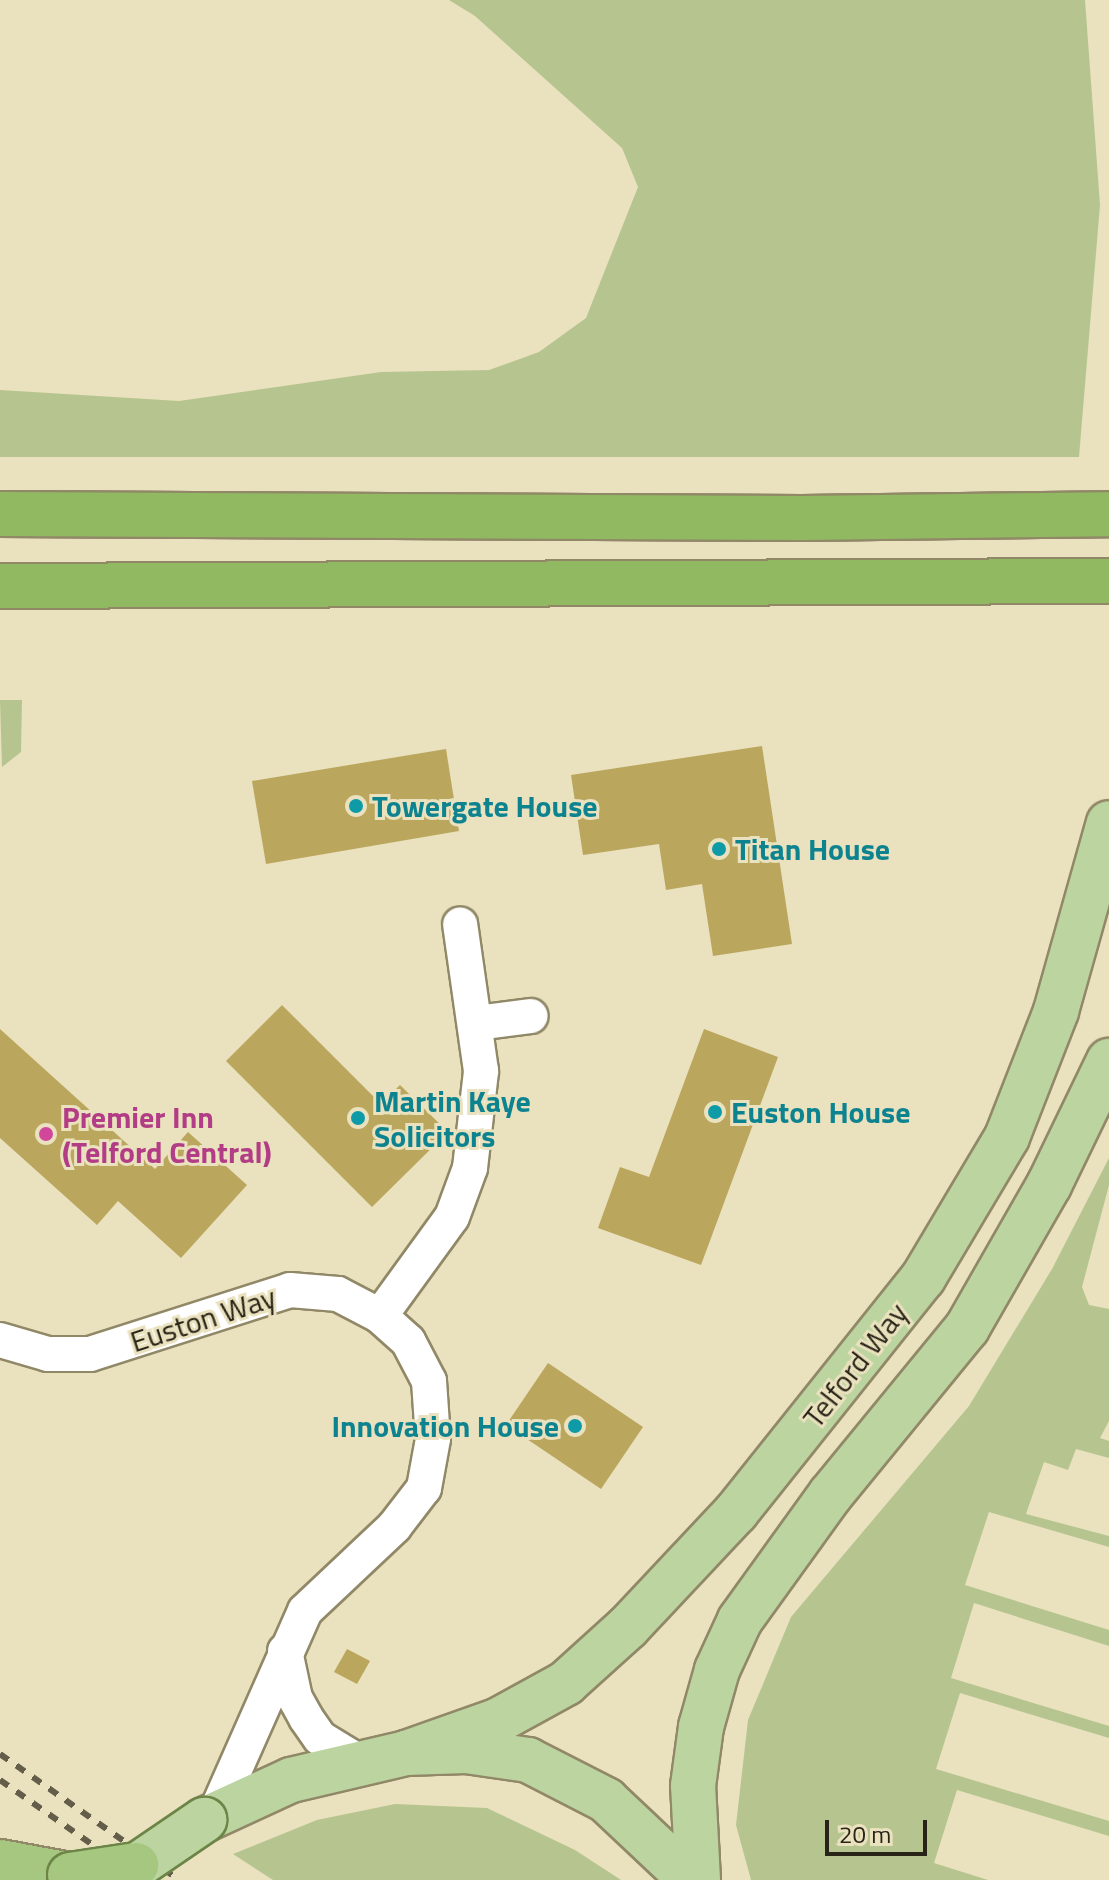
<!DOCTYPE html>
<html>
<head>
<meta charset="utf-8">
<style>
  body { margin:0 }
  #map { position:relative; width:1109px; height:1880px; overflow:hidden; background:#eae1be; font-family:"Titillium Web",sans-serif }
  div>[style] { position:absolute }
  .green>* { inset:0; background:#b6c58f }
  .building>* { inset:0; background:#baa75d }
  .roads { filter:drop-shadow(2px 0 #908867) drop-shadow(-2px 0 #908867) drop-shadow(0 2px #908867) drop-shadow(0 -2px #908867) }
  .minor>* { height:34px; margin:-17px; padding:0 17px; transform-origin:17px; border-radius:17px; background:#fff }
  .primary>* { height:44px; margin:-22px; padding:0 22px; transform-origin:22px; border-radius:22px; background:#bcd5a0 }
  .trunk>* { height:44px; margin:-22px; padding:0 22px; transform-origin:22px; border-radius:22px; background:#a6c780 }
  .motorway>* { height:44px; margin:-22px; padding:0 22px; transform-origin:22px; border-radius:22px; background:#90b961 }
  .rail>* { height:6px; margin-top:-3px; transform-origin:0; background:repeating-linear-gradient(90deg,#635d49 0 10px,transparent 0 20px) }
  .bridges { filter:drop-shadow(2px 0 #6c8547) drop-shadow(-2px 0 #6c8547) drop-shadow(0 2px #6c8547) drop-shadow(0 -2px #6c8547) }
  .primary-bridge>* { height:44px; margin:-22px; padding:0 22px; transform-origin:22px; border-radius:22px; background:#bcd5a0 }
  .trunk-bridge>* { height:44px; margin:-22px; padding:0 22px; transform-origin:22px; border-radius:22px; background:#a6c780 }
  .dots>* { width:22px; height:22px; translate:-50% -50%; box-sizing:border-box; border:4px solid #eae1be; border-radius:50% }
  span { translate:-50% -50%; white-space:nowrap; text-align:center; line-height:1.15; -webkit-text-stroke:6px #eae1be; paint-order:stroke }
  .culture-label { font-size:30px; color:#0d838f; font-weight:700 }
  .left { translate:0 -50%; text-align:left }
  .right { translate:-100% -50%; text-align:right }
  .hotel-label { font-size:30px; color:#b23c85; font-weight:700 }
  .street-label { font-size:30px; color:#282417 }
  .scale { position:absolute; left:825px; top:1820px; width:102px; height:36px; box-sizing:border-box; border:4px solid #282417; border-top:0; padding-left:10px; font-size:24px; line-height:28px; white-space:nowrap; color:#282417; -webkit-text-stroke:6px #eae1be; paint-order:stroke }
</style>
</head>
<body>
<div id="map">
  <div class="green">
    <div style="clip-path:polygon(449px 0,1085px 0,1100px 205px,1079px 457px,0 457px,0 390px,179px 401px,381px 372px,489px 370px,539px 352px,586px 318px,638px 187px,622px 148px,475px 16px)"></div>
    <div style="clip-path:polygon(0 700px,22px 700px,21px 752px,2px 767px)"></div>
    <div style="clip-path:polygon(1109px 1158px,1109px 1185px,1082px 1287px,1089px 1305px,1109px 1309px,1109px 1421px,1100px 1438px,1109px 1441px,1109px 1458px,1076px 1449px,1068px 1470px,1044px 1462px,1026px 1514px,1109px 1536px,1109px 1547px,989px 1512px,965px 1585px,1109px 1630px,1109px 1646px,974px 1603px,951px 1678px,1109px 1726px,1109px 1738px,960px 1693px,936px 1769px,1109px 1821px,1109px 1836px,957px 1790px,934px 1863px,988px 1880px,751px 1880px,736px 1825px,748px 1720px,791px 1617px,969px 1406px,1052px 1269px)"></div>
    <div style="clip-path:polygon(395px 1804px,487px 1808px,575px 1850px,621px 1880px,273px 1880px,233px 1854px,317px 1820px)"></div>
  </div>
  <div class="building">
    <div style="clip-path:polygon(762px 746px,792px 944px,713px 956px,702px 884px,666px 890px,659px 844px,583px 855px,571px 775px)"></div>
    <div style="clip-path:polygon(446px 749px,459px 831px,266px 864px,252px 781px)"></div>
    <div style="clip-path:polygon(282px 1005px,381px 1104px,400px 1085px,448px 1132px,372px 1207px,226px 1061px)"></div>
    <div style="clip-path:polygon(0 1029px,155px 1169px,188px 1132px,247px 1185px,181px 1258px,118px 1201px,97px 1225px,0 1138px)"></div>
    <div style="clip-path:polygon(704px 1029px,778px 1057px,701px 1265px,598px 1228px,620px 1167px,649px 1177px)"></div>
    <div style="clip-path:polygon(548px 1363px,643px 1427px,601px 1489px,506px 1425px)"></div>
    <div style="clip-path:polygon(347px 1649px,370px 1661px,357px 1684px,334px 1672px)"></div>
  </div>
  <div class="roads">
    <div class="minor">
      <div style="left:477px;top:1023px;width:54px;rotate:-7.4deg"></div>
      <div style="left:380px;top:1316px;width:122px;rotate:-54deg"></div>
      <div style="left:452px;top:1217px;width:52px;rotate:-69.8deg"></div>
      <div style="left:470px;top:1168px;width:98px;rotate:-83.5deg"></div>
      <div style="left:481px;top:1071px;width:148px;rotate:-98.1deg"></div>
      <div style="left:0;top:1340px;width:50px;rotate:16.3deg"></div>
      <div style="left:48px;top:1354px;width:42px"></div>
      <div style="left:90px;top:1354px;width:210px;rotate:-17.7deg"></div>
      <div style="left:290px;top:1290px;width:48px;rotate:4.8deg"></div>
      <div style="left:338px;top:1294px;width:47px;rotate:27.6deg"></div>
      <div style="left:380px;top:1316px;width:38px;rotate:42deg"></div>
      <div style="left:408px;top:1341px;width:45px;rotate:62.3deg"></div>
      <div style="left:429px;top:1381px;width:58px;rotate:86.1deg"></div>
      <div style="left:433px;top:1439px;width:50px;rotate:100.4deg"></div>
      <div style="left:424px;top:1488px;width:49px;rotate:127.6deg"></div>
      <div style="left:394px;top:1527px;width:122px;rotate:136.7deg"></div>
      <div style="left:305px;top:1611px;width:218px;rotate:113.9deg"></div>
      <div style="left:285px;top:1651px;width:48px;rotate:78deg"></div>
      <div style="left:295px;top:1698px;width:23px;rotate:61deg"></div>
      <div style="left:306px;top:1718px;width:24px;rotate:55deg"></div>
      <div style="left:320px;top:1738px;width:48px;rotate:31.4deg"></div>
    </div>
    <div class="primary">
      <div style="left:406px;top:1753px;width:96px;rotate:-19.4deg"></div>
      <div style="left:497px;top:1721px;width:79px;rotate:-28.8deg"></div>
      <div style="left:566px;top:1683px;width:84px;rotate:-42.1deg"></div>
      <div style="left:628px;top:1627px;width:158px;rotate:-46.8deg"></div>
      <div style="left:736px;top:1512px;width:300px;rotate:-51.4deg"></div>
      <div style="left:923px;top:1278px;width:164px;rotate:-59.2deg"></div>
      <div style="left:1007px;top:1137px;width:135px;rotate:-68.7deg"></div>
      <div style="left:1056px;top:1011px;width:195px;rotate:-74.3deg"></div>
      <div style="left:204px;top:1820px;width:96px;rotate:-24.7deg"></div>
      <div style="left:291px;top:1780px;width:118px;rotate:-13.2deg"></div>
      <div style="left:406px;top:1753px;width:60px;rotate:-1.9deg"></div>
      <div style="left:466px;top:1751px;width:63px;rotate:8.3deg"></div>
      <div style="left:528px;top:1760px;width:88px;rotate:27.1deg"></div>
      <div style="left:606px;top:1800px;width:117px;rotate:43.3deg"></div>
      <div style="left:698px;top:1880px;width:94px;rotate:-93deg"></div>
      <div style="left:693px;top:1786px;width:60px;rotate:-82.3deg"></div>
      <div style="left:701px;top:1727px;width:59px;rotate:-74.3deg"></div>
      <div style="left:717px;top:1670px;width:55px;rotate:-65.3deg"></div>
      <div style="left:740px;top:1620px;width:155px;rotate:-54.2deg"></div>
      <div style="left:831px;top:1494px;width:215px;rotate:-50.7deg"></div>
      <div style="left:967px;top:1328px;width:165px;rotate:-60.2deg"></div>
      <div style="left:1049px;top:1185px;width:138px;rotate:-64.2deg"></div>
    </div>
    <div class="trunk">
      <div style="left:0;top:1862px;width:71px;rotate:10.5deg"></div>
    </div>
    <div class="motorway">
      <div style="left:0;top:514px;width:802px;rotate:0.29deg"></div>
      <div style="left:802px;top:518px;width:307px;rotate:-0.7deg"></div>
      <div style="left:0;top:586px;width:1109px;rotate:-0.26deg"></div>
    </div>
  </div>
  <div class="rail">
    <div style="left:0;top:1754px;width:219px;rotate:35.1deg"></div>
    <div style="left:0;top:1780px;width:174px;rotate:35deg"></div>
  </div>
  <div class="bridges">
    <div class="primary-bridge">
      <div style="left:116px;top:1880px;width:107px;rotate:-34.3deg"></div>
    </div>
    <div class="trunk-bridge">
      <div style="left:70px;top:1875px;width:67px;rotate:-8.6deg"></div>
    </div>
  </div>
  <div class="dots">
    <div style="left:356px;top:806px;background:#0f9aa8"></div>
    <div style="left:719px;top:849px;background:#0f9aa8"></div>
    <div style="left:715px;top:1112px;background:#0f9aa8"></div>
    <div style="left:358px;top:1118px;background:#0f9aa8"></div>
    <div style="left:46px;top:1134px;background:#d1479c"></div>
    <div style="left:575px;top:1426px;background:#0f9aa8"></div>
  </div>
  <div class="culture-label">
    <span class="left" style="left:372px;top:806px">Towergate House</span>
    <span class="left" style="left:735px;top:849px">Titan House</span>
    <span class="left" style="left:374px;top:1118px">Martin Kaye<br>Solicitors</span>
    <span class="left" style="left:731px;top:1112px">Euston House</span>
    <span class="right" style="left:559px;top:1426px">Innovation House</span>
  </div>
  <div class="hotel-label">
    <span class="left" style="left:62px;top:1134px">Premier Inn<br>(Telford Central)</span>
  </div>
  <div class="street-label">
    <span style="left:203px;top:1319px;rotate:-18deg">Euston Way</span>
    <span style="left:855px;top:1365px;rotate:-52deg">Telford Way</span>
  </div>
  <div class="scale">20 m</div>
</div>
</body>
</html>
